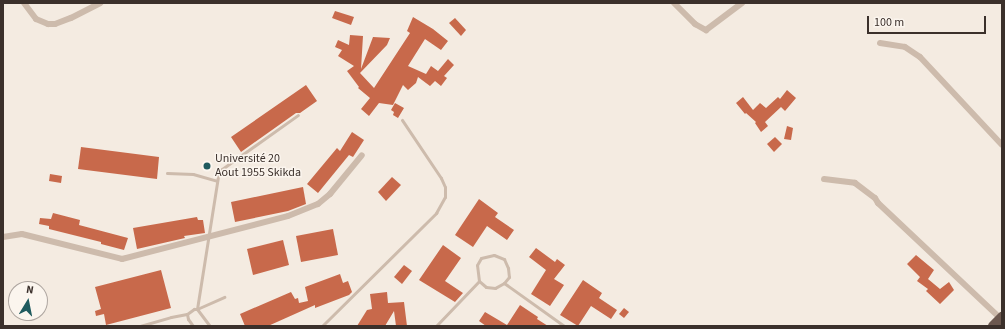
<!DOCTYPE html>
<html>
<head>
<meta charset="utf-8">
<style>
  body { margin:0 }
  #map { position:relative; width:1005px; height:329px; overflow:hidden; background:#f4ebe1; font-family:"Source Sans 3",sans-serif }
  div>[style] { position:absolute }
  .building>* { inset:0; background:#c8694b }
  .service>* { height:3px; margin:-1.5px; padding:0 1.5px; transform-origin:1.5px; border-radius:1.5px; background:#cdbbac }
  .minor>* { height:6px; margin:-3px; padding:0 3px; transform-origin:3px; border-radius:3px; background:#cdbbac }
  .trunk>* { height:10px; margin:-5px; padding:0 5px; transform-origin:5px; border-radius:5px; background:#6c584f }
  .dots>* { width:11px; height:11px; translate:-50% -50%; box-sizing:border-box; border:2px solid #fbf5ee; border-radius:50% }
  span { translate:-50% -50%; white-space:nowrap; text-align:center; line-height:1.15; -webkit-text-stroke:3px #fbf5ee; paint-order:stroke }
  .poi-label { font-size:12px; color:#3b302b }
  .left { translate:0 -50%; text-align:left }
  .frame { position:absolute; inset:0; border:4px solid #3b302b; pointer-events:none }
  .north { position:absolute; left:8px; top:281px; width:40px; height:40px; box-sizing:border-box; background:#fbf5ee; border:1px solid #aea6a0; border-radius:50%; rotate:10deg; font-size:11px; font-weight:700; line-height:16px; text-align:center; color:#3b302b }
  .north::after { content:''; display:block; margin:auto; width:14px; height:18px; background:#1f5a5e; clip-path:polygon(50% 0,100% 100%,50% 72%,0 100%) }
  .scale { position:absolute; left:867px; top:16px; width:119px; height:18px; box-sizing:border-box; border:2px solid #3b302b; border-top:0; padding-left:5px; font-size:12px; line-height:14px; white-space:nowrap; color:#3b302b; -webkit-text-stroke:3px #fbf5ee; paint-order:stroke }
</style>
</head>
<body>
<div id="map">
  <div class="building">
    <div style="clip-path:polygon(335px 11px,354px 17px,351px 25px,332px 18px)"></div>
    <div style="clip-path:polygon(413px 17px,433px 29px,448px 41px,441px 50px,425px 39px,408px 66px,426px 74px,431px 66px,438px 71px,448px 59px,454px 65px,444px 76px,447px 78px,441px 86px,435px 81px,430px 86px,418px 77px,416px 83px,408px 90px,403px 85px,393px 105px,379px 103px,369px 116px,361px 109px,370px 98px,358px 88px,359px 87px,347px 71px,354px 66px,338px 56px,342px 50px,335px 47px,338px 40px,349px 45px,350px 35px,363px 36px,361px 69px,373px 37px,390px 38px,387px 45px,360px 73px,374px 88px,410px 33px,407px 31px)"></div>
    <div style="clip-path:polygon(455px 18px,466px 30px,461px 36px,449px 23px)"></div>
    <div style="clip-path:polygon(306px 85px,317px 101px,300px 113px,296px 113px,241px 152px,231px 137px)"></div>
    <div style="clip-path:polygon(787px 90px,796px 98px,785px 111px,781px 107px,765px 122px,768px 126px,761px 132px,755px 123px,756px 122px,746px 113px,745px 114px,736px 103px,743px 97px,753px 110px,760px 103px,766px 108px,778px 97px,780px 99px)"></div>
    <div style="clip-path:polygon(395px 103px,404px 108px,398px 118px,393px 115px,394px 112px,391px 110px)"></div>
    <div style="clip-path:polygon(787px 126px,793px 128px,791px 140px,784px 139px)"></div>
    <div style="clip-path:polygon(352px 132px,364px 140px,353px 157px,349px 155px,318px 193px,307px 184px,337px 148px,340px 151px)"></div>
    <div style="clip-path:polygon(775px 137px,782px 144px,774px 152px,767px 144px)"></div>
    <div style="clip-path:polygon(81px 147px,159px 157px,157px 179px,78px 169px)"></div>
    <div style="clip-path:polygon(50px 174px,62px 176px,61px 183px,49px 181px)"></div>
    <div style="clip-path:polygon(392px 177px,401px 185px,386px 201px,378px 192px)"></div>
    <div style="clip-path:polygon(303px 187px,306px 204px,288px 211px,235px 222px,231px 202px)"></div>
    <div style="clip-path:polygon(479px 199px,498px 213px,495px 217px,514px 230px,507px 240px,487px 226px,473px 247px,455px 235px)"></div>
    <div style="clip-path:polygon(53px 213px,80px 220px,79px 225px,128px 238px,124px 250px,101px 244px,101px 242px,49px 229px,49px 226px,39px 224px,40px 218px,51px 219px)"></div>
    <div style="clip-path:polygon(197px 217px,198px 220px,203px 220px,205px 233px,184px 236px,185px 238px,137px 249px,133px 228px)"></div>
    <div style="clip-path:polygon(333px 229px,338px 255px,301px 262px,296px 236px)"></div>
    <div style="clip-path:polygon(283px 240px,289px 265px,253px 275px,247px 249px)"></div>
    <div style="clip-path:polygon(443px 245px,461px 258px,445px 281px,463px 293px,455px 302px,419px 280px)"></div>
    <div style="clip-path:polygon(536px 248px,555px 262px,557px 259px,565px 265px,554px 279px,564px 285px,550px 306px,531px 294px,546px 270px,529px 257px)"></div>
    <div style="clip-path:polygon(916px 255px,934px 270px,928px 279px,940px 289px,949px 282px,954px 290px,940px 304px,926px 291px,928px 289px,917px 281px,920px 277px,907px 264px)"></div>
    <div style="clip-path:polygon(404px 265px,412px 271px,402px 284px,394px 277px)"></div>
    <div style="clip-path:polygon(161px 270px,171px 308px,106px 325px,104px 314px,96px 316px,95px 311px,101px 309px,95px 287px)"></div>
    <div style="clip-path:polygon(340px 274px,343px 283px,348px 281px,352px 292px,349px 295px,315px 308px,315px 305px,268px 326px,245px 326px,240px 314px,291px 292px,295px 299px,298px 298px,299px 303px,308px 301px,305px 287px)"></div>
    <div style="clip-path:polygon(583px 280px,602px 293px,599px 298px,617px 310px,611px 319px,591px 306px,578px 326px,560px 315px)"></div>
    <div style="clip-path:polygon(387px 292px,388px 303px,404px 302px,407px 326px,396px 326px,394px 311px,385px 326px,357px 326px,367px 310px,372px 309px,370px 294px)"></div>
    <div style="clip-path:polygon(520px 305px,538px 317px,537px 319px,548px 326px,486px 326px,479px 321px,485px 312px,507px 325px)"></div>
    <div style="clip-path:polygon(624px 308px,629px 312px,624px 318px,619px 314px)"></div>
  </div>
  <div class="service">
    <div style="left:167px;top:173px;width:26px;rotate:2deg"></div>
    <div style="left:193px;top:174px;width:25px;rotate:16deg"></div>
    <div style="left:504px;top:283px;width:74px;rotate:35.6deg"></div>
    <div style="left:197px;top:309px;width:135px;rotate:-81deg"></div>
    <div style="left:218px;top:176px;width:8px;rotate:-60deg"></div>
    <div style="left:222px;top:169px;width:93px;rotate:-35.4deg"></div>
    <div style="left:197px;top:309px;width:21px;rotate:53deg"></div>
    <div style="left:187px;top:314px;width:5px;rotate:79deg"></div>
    <div style="left:188px;top:319px;width:9px;rotate:54deg"></div>
    <div style="left:140px;top:326px;width:32px;rotate:-16deg"></div>
    <div style="left:171px;top:317px;width:16px;rotate:-11deg"></div>
    <div style="left:187px;top:314px;width:9px;rotate:-36deg"></div>
    <div style="left:194px;top:309px;width:3px"></div>
    <div style="left:197px;top:309px;width:30px;rotate:-24deg"></div>
    <div style="left:322px;top:326px;width:161px;rotate:-44.7deg"></div>
    <div style="left:436px;top:213px;width:18px;rotate:-61deg"></div>
    <div style="left:445px;top:197px;width:10px;rotate:-90deg"></div>
    <div style="left:445px;top:187px;width:10px;rotate:-114deg"></div>
    <div style="left:441px;top:178px;width:70px;rotate:-123.9deg"></div>
    <div style="left:436px;top:326px;width:62px;rotate:-46.3deg"></div>
    <div style="left:479px;top:281px;width:16px;rotate:-97deg"></div>
    <div style="left:477px;top:265px;width:8px;rotate:-60deg"></div>
    <div style="left:481px;top:258px;width:13px;rotate:-13deg"></div>
    <div style="left:494px;top:255px;width:11px;rotate:22deg"></div>
    <div style="left:504px;top:259px;width:10px;rotate:66deg"></div>
    <div style="left:508px;top:268px;width:9px;rotate:84deg"></div>
    <div style="left:509px;top:277px;width:8px;rotate:130deg"></div>
    <div style="left:504px;top:283px;width:10px;rotate:151deg"></div>
    <div style="left:495px;top:288px;width:9px;rotate:-174deg"></div>
    <div style="left:486px;top:287px;width:9px;rotate:-139deg"></div>
  </div>
  <div class="minor">
    <div style="left:24px;top:3px;width:20px;rotate:53deg"></div>
    <div style="left:36px;top:19px;width:13px;rotate:23deg"></div>
    <div style="left:48px;top:24px;width:7px"></div>
    <div style="left:55px;top:24px;width:17px;rotate:-21deg"></div>
    <div style="left:71px;top:18px;width:33px;rotate:-27deg"></div>
    <div style="left:674px;top:3px;width:30px;rotate:45deg"></div>
    <div style="left:695px;top:24px;width:13px;rotate:29deg"></div>
    <div style="left:706px;top:30px;width:45px;rotate:-36.9deg"></div>
    <div style="left:880px;top:43px;width:25px;rotate:9deg"></div>
    <div style="left:905px;top:47px;width:18px;rotate:34deg"></div>
    <div style="left:920px;top:57px;width:120px;rotate:47deg"></div>
    <div style="left:824px;top:179px;width:31px;rotate:7deg"></div>
    <div style="left:855px;top:183px;width:25px;rotate:37deg"></div>
    <div style="left:875px;top:198px;width:6px;rotate:59deg"></div>
    <div style="left:878px;top:203px;width:169px;rotate:43.3deg"></div>
    <div style="left:3px;top:237px;width:19px;rotate:-9deg"></div>
    <div style="left:22px;top:234px;width:103px;rotate:14deg"></div>
    <div style="left:122px;top:259px;width:171px;rotate:-14.5deg"></div>
    <div style="left:288px;top:216px;width:32px;rotate:-22deg"></div>
    <div style="left:318px;top:204px;width:16px;rotate:-40deg"></div>
    <div style="left:330px;top:194px;width:50px;rotate:-50.6deg"></div>
  </div>
  <div class="trunk">
    <div style="left:993px;top:326px;width:13px;rotate:-45deg"></div>
  </div>
  <div class="dots">
    <div style="left:207px;top:166px;background:#1f5a5e"></div>
  </div>
  <div class="poi-label">
    <span class="left" style="left:215px;top:166px">Université 20<br>Aout 1955 Skikda</span>
  </div>
  <div class="frame"></div>
  <div class="north">N</div>
  <div class="scale">100 m</div>
</div>
</body>
</html>
